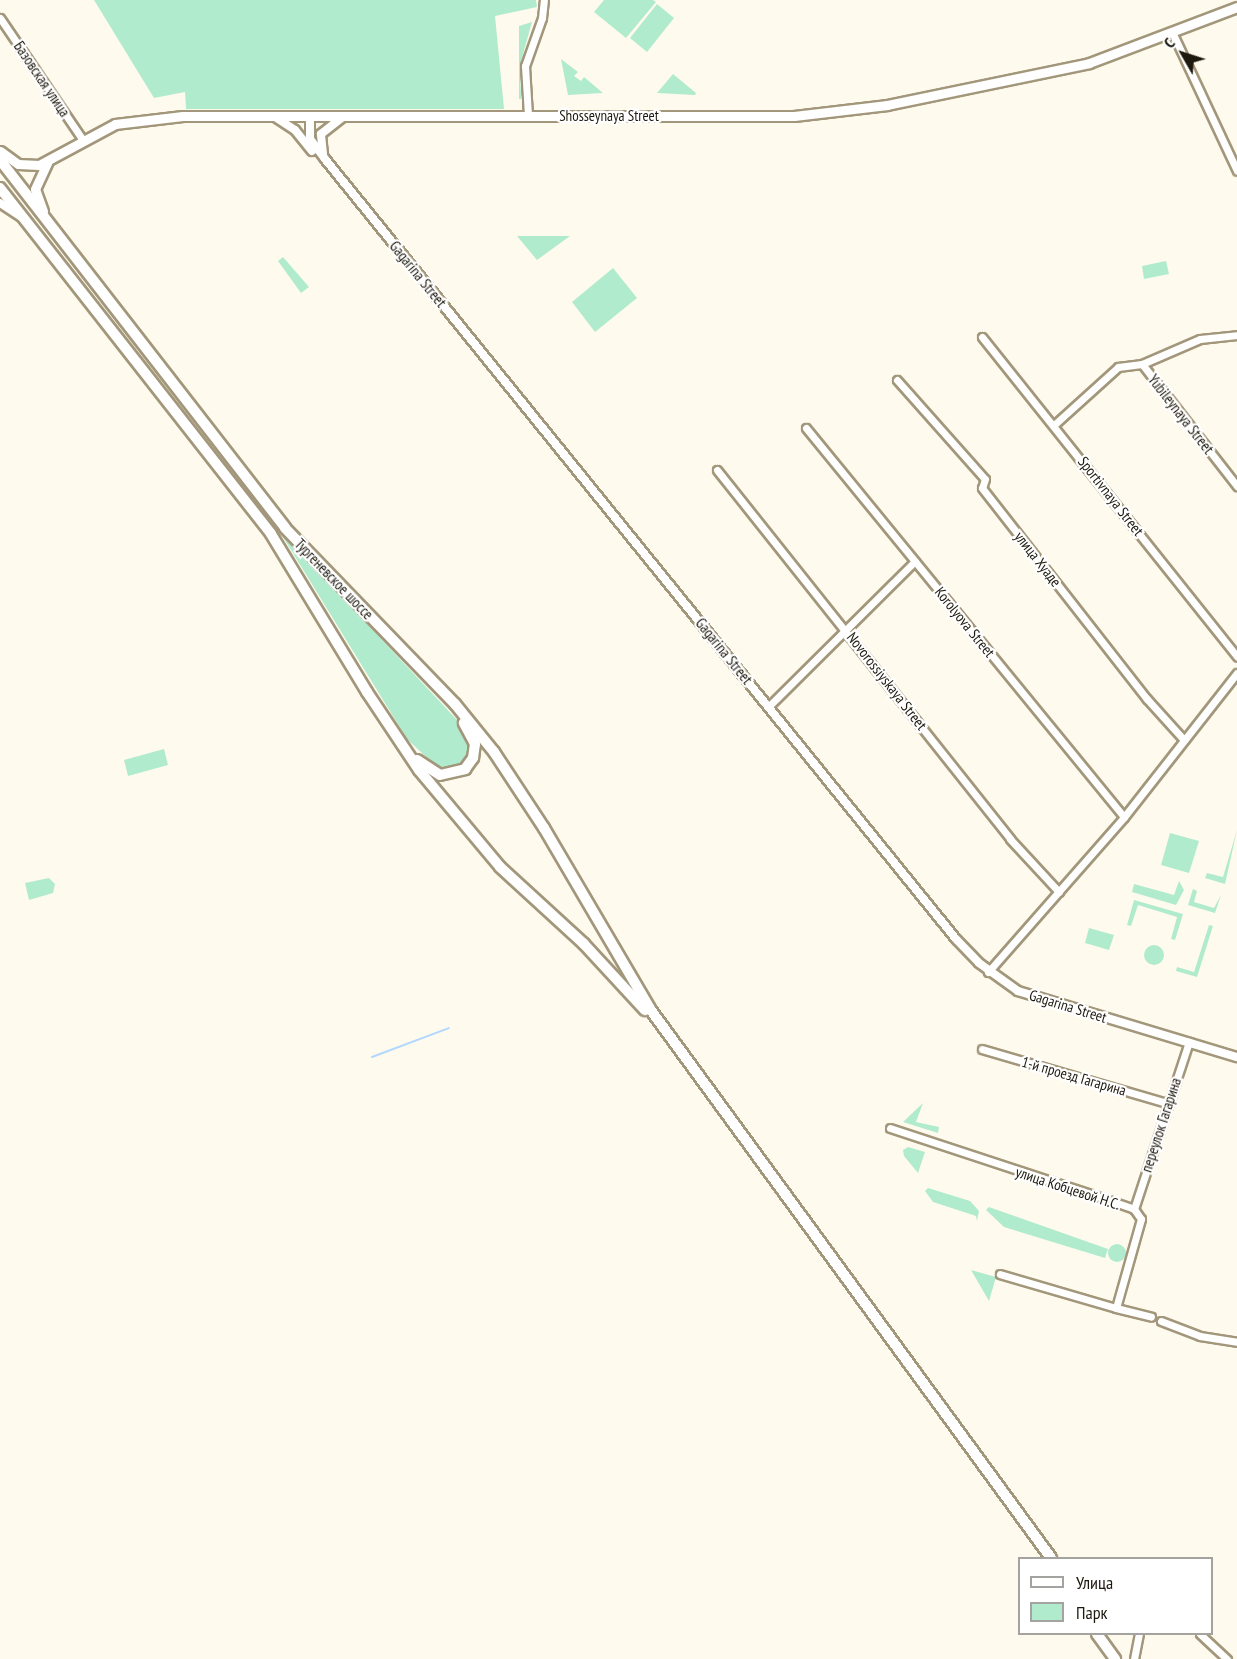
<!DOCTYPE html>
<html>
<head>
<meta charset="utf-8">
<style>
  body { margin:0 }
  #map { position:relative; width:1237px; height:1659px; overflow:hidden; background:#fffaee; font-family:"PT Sans Narrow",sans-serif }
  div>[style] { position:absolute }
  .green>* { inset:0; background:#b1ebcd }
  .round { border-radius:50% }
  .stream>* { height:2px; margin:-1px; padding:0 1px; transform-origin:1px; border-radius:1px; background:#b2d8ff }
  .roads { filter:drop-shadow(2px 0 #a3977b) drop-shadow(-2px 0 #a3977b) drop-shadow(0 2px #a3977b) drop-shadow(0 -2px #a3977b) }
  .minor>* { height:7px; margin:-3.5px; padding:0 3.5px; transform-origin:3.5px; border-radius:3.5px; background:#fff }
  .tertiary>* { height:8px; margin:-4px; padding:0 4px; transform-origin:4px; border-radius:4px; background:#fff }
  .secondary>* { height:9px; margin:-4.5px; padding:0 4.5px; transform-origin:4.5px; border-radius:4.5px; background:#fff }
  .trunk>* { height:10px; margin:-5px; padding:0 5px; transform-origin:5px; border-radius:5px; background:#fff }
  span { translate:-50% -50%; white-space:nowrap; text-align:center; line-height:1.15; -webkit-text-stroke:4.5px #fff; paint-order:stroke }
  .street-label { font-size:15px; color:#1d190e }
  .legend { position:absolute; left:1018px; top:1557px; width:195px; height:78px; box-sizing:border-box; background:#fff; border:2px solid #a5a39f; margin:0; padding:8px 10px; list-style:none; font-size:18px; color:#1d190e }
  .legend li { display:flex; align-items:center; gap:12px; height:30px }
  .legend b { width:30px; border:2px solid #a5a39f }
  .north { position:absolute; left:1153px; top:24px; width:60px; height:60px; -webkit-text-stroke:4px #fff; paint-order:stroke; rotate:309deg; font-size:16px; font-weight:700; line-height:24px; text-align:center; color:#1d190e }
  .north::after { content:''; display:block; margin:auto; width:21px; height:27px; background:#1d190e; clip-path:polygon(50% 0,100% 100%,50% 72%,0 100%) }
</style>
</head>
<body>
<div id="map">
  <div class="green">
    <div style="clip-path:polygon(94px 0,536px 0,537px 7px,495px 16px,504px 109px,186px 109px,185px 92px,154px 98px)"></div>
    <div style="clip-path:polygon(604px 0,653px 0,656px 2px,626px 38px,594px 12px)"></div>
    <div style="clip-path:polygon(657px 4px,674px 18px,647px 52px,630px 38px)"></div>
    <div style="clip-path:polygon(532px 22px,520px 65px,521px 99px,519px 99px,519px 26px)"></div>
    <div style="clip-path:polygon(561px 59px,578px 72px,574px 76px,581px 81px,584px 77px,603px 93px,568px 95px)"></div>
    <div style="clip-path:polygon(673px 74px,696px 93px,695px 95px,657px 93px)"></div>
    <div style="clip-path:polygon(517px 236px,570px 236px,537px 260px)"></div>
    <div style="clip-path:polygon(283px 257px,309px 287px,301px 293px,278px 261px)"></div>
    <div style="clip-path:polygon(1166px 261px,1169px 274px,1144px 279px,1142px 266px)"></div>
    <div style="clip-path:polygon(613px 268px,637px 298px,595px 332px,572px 302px)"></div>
    <div style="clip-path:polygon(278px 529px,459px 722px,470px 745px,470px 756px,463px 766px,441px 771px,407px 739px)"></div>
    <div style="clip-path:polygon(164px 749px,168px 765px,128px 776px,124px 760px)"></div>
    <div style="clip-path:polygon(1237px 830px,1225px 884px,1205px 878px,1207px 873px,1223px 877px)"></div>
    <div style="clip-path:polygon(1170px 833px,1199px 841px,1189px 873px,1161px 865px)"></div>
    <div style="clip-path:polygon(49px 878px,55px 884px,53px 893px,29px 900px,25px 883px)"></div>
    <div style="clip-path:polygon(1179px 881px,1184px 890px,1176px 905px,1132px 892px,1134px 884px,1174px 895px)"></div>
    <div style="clip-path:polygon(1193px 889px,1197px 891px,1194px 902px,1214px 908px,1221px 895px,1215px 913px,1188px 905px)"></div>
    <div style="clip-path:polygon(1134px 900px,1183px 914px,1175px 940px,1171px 939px,1177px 917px,1138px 905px,1131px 926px,1127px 925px)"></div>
    <div style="clip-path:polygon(1209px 925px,1213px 926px,1197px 977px,1176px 971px,1177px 967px,1194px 972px)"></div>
    <div style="clip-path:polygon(1089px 928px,1114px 935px,1109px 950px,1085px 943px)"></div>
    <div class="round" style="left:1144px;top:945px;width:20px;height:20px"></div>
    <div style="clip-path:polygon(923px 1103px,916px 1122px,939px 1127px,938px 1133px,903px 1122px)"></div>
    <div style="clip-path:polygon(908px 1147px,925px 1152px,918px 1173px,904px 1156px,903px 1150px)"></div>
    <div style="clip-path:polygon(928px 1188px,970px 1201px,979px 1211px,977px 1221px,976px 1216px,933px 1202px,925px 1191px)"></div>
    <div style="clip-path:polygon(989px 1207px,1108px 1249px,1105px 1258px,1004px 1227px,986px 1210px)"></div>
    <div class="round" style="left:1108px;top:1244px;width:18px;height:18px"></div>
    <div style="clip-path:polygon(971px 1270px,996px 1277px,989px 1301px,982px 1289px)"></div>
  </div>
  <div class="stream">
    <div style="left:372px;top:1057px;width:82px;rotate:-20.6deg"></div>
  </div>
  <div class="roads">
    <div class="minor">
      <div style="left:0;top:18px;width:148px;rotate:55.8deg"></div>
      <div style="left:1172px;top:32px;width:153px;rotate:64.9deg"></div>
      <div style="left:528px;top:115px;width:49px;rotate:-93.5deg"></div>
      <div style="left:525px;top:66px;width:51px;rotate:-70.5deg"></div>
      <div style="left:542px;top:18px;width:18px;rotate:-84deg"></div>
      <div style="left:982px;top:337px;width:409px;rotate:51.4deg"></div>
      <div style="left:1142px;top:364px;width:155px;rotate:52.1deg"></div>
      <div style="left:1142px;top:364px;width:63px;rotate:-23.3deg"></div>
      <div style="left:1200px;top:339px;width:37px;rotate:-6deg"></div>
      <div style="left:897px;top:380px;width:132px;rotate:48.4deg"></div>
      <div style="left:985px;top:479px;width:9px;rotate:108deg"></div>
      <div style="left:982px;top:488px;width:268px;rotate:52deg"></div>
      <div style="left:1147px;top:699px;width:55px;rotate:47.9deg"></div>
      <div style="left:1055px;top:424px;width:85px;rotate:-42.1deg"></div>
      <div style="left:1118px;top:367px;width:24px;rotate:-7deg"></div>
      <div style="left:806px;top:428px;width:502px;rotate:50.73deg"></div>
      <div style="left:717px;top:470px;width:471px;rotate:51.5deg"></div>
      <div style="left:1010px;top:839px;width:72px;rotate:47.2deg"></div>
      <div style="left:768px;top:707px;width:207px;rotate:-44.8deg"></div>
      <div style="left:988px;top:972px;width:206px;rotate:-48.7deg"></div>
      <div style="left:1124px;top:817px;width:183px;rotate:-51.9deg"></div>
      <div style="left:982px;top:1049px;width:193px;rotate:16.3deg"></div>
      <div style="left:890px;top:1128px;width:218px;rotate:18.2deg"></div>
      <div style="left:1097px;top:1196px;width:39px;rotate:19deg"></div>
      <div style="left:1134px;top:1209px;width:12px;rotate:55deg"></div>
      <div style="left:1141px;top:1219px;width:92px;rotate:105.7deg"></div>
      <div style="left:1116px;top:1308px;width:121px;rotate:-163.7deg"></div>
      <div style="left:1134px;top:1209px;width:176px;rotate:-71.8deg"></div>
      <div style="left:1116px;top:1308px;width:36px;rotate:14deg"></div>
      <div style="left:1161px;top:1321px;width:42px;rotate:21deg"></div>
      <div style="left:1200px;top:1336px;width:37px;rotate:9deg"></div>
      <div style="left:1200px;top:1634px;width:37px;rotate:43deg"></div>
      <div style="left:1134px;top:1659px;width:25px;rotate:-79deg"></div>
    </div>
    <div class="tertiary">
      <div style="left:275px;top:117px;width:24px;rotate:33deg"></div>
      <div style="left:295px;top:130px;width:27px;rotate:51deg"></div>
      <div style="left:310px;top:117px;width:22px;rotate:90deg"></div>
      <div style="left:310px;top:139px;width:25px;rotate:53deg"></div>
      <div style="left:325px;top:159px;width:1003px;rotate:51.03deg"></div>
      <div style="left:956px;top:939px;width:33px;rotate:46deg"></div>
      <div style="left:979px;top:963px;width:48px;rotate:35.7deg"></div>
      <div style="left:1018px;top:991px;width:229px;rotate:16.8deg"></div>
      <div style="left:323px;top:154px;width:20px;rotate:-96deg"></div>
      <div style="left:321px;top:134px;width:28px;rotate:-38deg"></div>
      <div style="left:0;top:203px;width:24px;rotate:33deg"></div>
    </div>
    <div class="secondary">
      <div style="left:0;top:151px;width:22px;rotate:36deg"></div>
      <div style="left:18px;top:164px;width:21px;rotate:3deg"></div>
      <div style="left:39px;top:165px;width:86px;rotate:-28.3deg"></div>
      <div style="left:115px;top:124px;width:68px;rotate:-6.7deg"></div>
      <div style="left:183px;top:116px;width:611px"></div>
      <div style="left:794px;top:116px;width:94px;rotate:-6.7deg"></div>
      <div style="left:887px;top:105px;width:206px;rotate:-11.7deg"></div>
      <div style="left:1089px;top:63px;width:158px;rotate:-20.7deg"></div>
      <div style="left:43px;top:211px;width:23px;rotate:-110deg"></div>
      <div style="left:35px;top:189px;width:29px;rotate:-65deg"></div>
    </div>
    <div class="trunk">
      <div style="left:0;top:160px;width:465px;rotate:52.2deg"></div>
      <div style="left:285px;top:528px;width:245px;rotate:46deg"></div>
      <div style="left:455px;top:704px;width:62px;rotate:50.9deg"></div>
      <div style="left:494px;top:752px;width:91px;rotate:56.7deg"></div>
      <div style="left:544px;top:828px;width:210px;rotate:59.6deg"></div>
      <div style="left:650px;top:1009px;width:680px;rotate:53.85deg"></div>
      <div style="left:0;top:188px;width:439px;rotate:51.9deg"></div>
      <div style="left:271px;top:534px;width:185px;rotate:58.7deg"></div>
      <div style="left:367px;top:692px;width:94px;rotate:56.3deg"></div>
      <div style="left:419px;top:770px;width:126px;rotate:50.1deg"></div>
      <div style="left:500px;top:867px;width:114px;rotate:42.5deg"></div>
      <div style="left:584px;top:944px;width:90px;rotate:47.3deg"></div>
      <div style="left:417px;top:760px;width:27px;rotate:33deg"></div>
      <div style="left:440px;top:775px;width:26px;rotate:-13deg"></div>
      <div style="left:465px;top:769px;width:14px;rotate:-54deg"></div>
      <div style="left:473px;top:758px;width:14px;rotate:-82deg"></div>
      <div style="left:475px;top:744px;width:24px;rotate:-118deg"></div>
      <div style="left:1097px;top:1634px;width:31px;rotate:54deg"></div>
    </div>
  </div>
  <div class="street-label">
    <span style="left:42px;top:79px;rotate:56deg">Базовская улица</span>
    <span style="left:609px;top:116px">Shosseynaya Street</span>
    <span style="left:418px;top:274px;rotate:51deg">Gagarina Street</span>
    <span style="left:1181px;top:414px;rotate:52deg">Yubileynaya Street</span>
    <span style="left:1111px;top:496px;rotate:52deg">Sportivnaya Street</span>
    <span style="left:1038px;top:559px;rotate:52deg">улица Хуаде</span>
    <span style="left:334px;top:579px;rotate:46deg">Тургеневское шоссе</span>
    <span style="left:965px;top:622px;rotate:51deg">Korolyova Street</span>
    <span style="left:724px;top:651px;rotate:51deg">Gagarina Street</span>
    <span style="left:887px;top:681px;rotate:52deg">Novorossiyskaya Street</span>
    <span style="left:1068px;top:1006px;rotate:17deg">Gagarina Street</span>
    <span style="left:1074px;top:1076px;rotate:16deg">1-й проезд Гагарина</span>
    <span style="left:1161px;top:1125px;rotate:-72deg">переулок Гагарина</span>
    <span style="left:1068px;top:1188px;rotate:18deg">улица Кобцевой Н.С.</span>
  </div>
  <ul class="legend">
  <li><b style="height:8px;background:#fff"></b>Улица</li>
  <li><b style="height:16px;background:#b1ebcd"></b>Парк</li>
  </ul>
  <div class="north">С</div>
</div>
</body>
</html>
